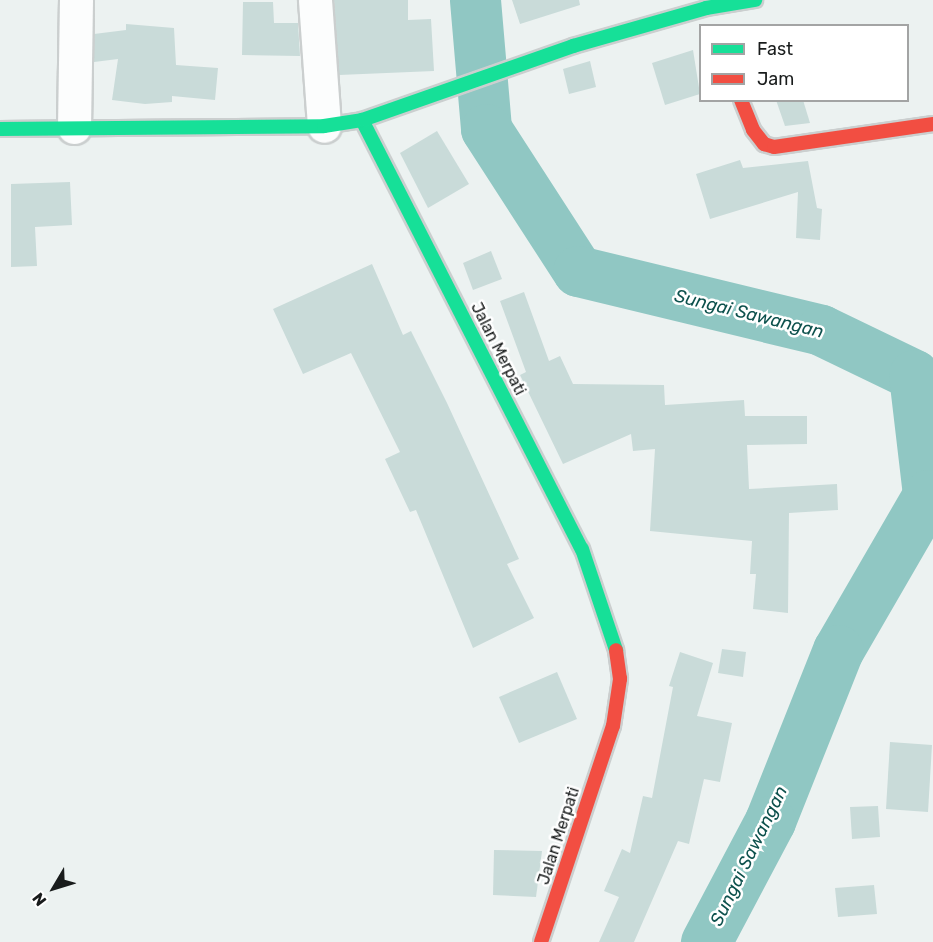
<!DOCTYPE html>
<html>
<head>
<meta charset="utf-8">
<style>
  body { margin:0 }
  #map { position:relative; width:933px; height:942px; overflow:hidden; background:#ecf2f1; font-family:Rubik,sans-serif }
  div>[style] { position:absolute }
  .river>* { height:51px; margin:-25.5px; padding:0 25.5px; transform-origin:25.5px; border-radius:25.5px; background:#90c7c3 }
  .building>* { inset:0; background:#c9dbd9 }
  .roads { filter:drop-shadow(2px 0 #cbcfcf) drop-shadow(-2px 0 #cbcfcf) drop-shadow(0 2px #cbcfcf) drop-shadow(0 -2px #cbcfcf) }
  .street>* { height:33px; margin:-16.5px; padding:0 16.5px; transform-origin:16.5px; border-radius:16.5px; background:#fcfdfd }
  .fast>* { height:14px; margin:-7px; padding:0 7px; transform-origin:7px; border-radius:7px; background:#16e098 }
  .jam>* { height:14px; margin:-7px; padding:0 7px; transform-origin:7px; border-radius:7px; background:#f24e42 }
  span { translate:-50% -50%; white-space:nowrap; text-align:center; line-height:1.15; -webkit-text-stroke:5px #fff; paint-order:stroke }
  .street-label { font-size:16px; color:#191c1c }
  .water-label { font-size:18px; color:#0d514d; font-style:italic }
  .legend { position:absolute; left:699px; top:24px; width:210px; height:78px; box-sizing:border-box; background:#fff; border:2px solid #a3a4a4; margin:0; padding:8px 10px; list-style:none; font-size:18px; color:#191c1c }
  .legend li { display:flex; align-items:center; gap:12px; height:30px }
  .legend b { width:30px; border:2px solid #a3a4a4 }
  .north { position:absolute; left:24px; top:858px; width:60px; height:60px; -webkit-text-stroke:4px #fff; paint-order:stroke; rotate:232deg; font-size:16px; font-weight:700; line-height:24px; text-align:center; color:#191c1c }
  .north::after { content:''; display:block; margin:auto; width:21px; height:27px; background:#191c1c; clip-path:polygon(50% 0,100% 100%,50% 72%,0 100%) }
</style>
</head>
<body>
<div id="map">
  <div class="river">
    <div style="left:475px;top:0;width:129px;rotate:85.1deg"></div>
    <div style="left:486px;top:129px;width:169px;rotate:57.1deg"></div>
    <div style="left:578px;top:271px;width:250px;rotate:13.6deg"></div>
    <div style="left:821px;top:330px;width:103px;rotate:25.8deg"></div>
    <div style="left:914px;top:375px;width:121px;rotate:83.3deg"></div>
    <div style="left:928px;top:495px;width:179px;rotate:120.1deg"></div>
    <div style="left:838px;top:650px;width:184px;rotate:111.7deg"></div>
    <div style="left:770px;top:821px;width:137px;rotate:117.9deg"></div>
  </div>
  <div class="building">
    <div style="clip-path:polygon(334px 0,408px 0,408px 20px,431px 19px,434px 71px,339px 75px)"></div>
    <div style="clip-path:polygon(512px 0,579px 0,580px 5px,520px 24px)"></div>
    <div style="clip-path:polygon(243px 2px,273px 2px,274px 23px,298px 23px,300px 56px,242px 55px)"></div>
    <div style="clip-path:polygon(126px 24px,174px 28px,176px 65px,218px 68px,215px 100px,172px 96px,172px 102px,145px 104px,112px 100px,118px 59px,94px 62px,94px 34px,126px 30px)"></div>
    <div style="clip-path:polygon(693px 50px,700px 94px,665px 105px,652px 63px)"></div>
    <div style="clip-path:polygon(590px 61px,596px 87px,569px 94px,563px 69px)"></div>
    <div style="clip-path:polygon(776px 100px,803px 100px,810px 123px,785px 126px)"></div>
    <div style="clip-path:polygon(437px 131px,469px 184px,428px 208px,400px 153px)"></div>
    <div style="clip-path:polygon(740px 160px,743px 168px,808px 161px,817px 208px,822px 209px,820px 240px,796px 238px,798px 192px,710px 219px,696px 174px)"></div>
    <div style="clip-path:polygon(70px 182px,72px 225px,35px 227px,37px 266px,11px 267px,11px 184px)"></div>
    <div style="clip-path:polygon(491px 251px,502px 279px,473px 290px,463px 263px)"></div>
    <div style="clip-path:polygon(372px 264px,403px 335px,411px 331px,447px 403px,519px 559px,507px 564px,534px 618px,473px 648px,416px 510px,410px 512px,385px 459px,400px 452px,351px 353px,303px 374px,273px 309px)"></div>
    <div style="clip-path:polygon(524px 292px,549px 361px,560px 356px,573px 384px,664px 385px,665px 405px,744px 400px,745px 416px,807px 416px,807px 444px,747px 445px,749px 489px,837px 484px,838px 510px,789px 513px,788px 613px,753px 609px,756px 574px,750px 574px,752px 541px,650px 531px,655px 449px,633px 451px,631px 434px,563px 464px,520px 375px,526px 372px,500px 301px)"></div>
    <div style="clip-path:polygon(722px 649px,746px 652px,743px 677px,718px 673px)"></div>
    <div style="clip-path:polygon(680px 652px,713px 663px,697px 716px,732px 723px,720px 782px,704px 779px,689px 844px,678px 841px,634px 942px,599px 942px,619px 897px,604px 891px,622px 849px,630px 853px,643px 796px,652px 798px,673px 687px,669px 686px)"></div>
    <div style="clip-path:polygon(557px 672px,577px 719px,519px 743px,499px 697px)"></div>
    <div style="clip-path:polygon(890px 742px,932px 745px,928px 812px,886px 809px)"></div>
    <div style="clip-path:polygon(878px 806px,880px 837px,852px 839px,850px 807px)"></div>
    <div style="clip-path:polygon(494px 850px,542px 851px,536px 897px,493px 895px)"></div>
    <div style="clip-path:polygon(874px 885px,877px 914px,838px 917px,835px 888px)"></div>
  </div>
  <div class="roads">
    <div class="street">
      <div style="left:315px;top:0;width:126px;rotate:85.9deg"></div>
      <div style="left:74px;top:127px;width:127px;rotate:-89.1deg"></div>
    </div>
    <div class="fast">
      <div style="left:362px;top:120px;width:482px;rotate:62.9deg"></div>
      <div style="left:582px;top:549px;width:107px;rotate:71.4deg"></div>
      <div style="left:0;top:129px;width:324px;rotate:-0.5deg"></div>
      <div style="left:324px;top:126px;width:38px;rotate:-9deg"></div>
      <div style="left:362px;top:120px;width:224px;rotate:-19.3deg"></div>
      <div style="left:573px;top:46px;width:138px;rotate:-15.9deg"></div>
      <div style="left:706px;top:8px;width:50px;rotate:-9.3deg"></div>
    </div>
    <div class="jam">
      <div style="left:741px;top:100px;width:32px;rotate:68deg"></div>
      <div style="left:753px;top:130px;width:18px;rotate:52deg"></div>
      <div style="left:764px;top:144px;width:10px;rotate:17deg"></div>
      <div style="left:774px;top:147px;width:161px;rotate:-8.2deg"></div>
      <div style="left:541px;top:942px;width:228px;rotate:-71.6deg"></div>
      <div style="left:613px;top:726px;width:48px;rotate:-81.5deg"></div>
      <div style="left:620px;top:679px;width:29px;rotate:-98deg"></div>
    </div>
  </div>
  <div class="street-label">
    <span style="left:498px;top:349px;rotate:63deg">Jalan Merpati</span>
    <span style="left:559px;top:836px;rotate:-72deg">Jalan Merpati</span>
  </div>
  <div class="water-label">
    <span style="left:749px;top:314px;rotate:14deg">Sungai Sawangan</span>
    <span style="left:749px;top:856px;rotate:-64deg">Sungai Sawangan</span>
  </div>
  <ul class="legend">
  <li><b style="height:8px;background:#16e098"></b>Fast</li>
  <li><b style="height:8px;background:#f24e42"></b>Jam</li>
  </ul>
  <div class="north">N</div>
</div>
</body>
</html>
